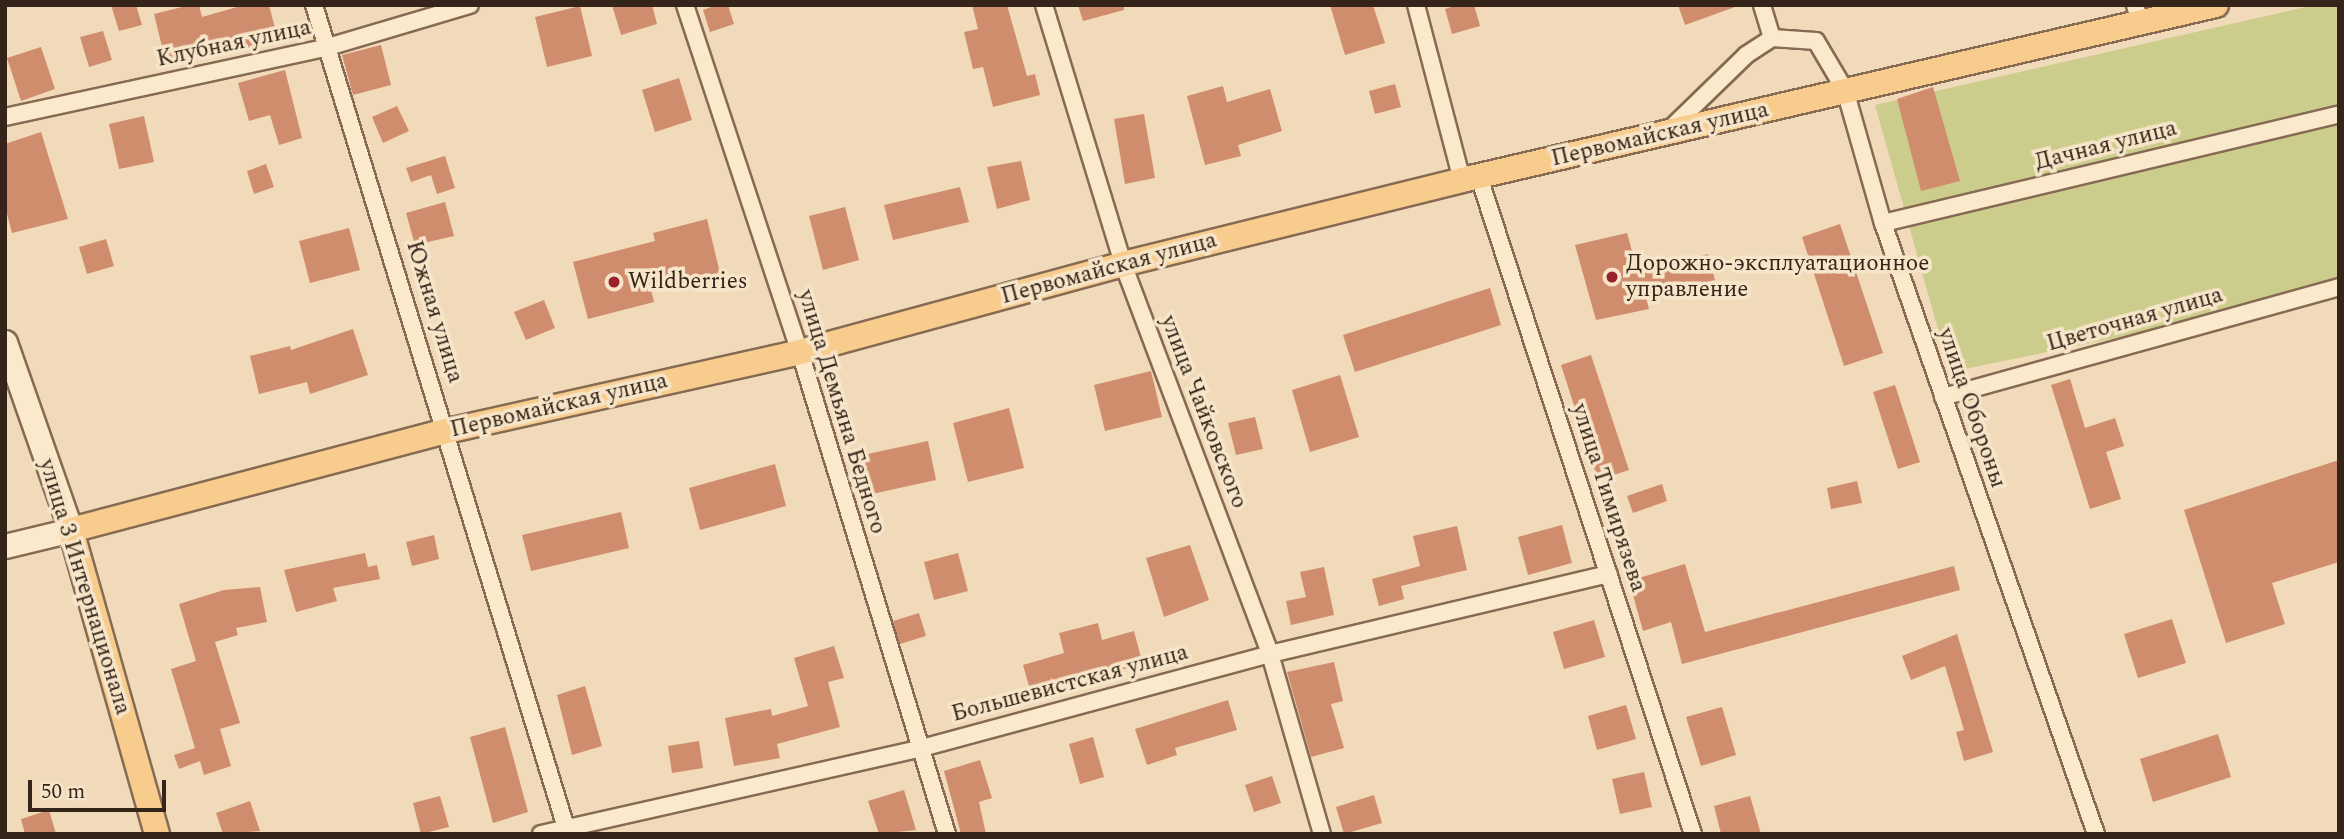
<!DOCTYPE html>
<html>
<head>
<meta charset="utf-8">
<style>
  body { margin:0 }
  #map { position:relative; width:2344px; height:839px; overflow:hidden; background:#f0dab9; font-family:Spectral,serif }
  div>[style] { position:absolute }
  .green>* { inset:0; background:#cccd8d }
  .building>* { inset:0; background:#d08d6d }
  .roads { filter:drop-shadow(2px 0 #866a53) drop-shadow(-2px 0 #866a53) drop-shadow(0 2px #866a53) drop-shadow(0 -2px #866a53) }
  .street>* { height:16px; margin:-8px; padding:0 8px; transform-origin:8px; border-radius:8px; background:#fbe9cc }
  .secondary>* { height:23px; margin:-11.5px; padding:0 11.5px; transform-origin:11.5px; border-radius:11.5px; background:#fbe9cc }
  .primary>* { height:24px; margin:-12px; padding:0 12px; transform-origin:12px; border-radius:12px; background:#f7cc8d }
  .dots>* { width:19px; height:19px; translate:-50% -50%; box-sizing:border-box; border:4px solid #f7e5c9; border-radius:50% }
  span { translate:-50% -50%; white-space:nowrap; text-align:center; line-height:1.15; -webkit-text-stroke:7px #f7e5c9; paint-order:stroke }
  .street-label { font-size:23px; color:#342419 }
  .poi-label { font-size:23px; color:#342419 }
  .left { translate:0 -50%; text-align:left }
  .frame { position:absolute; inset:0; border:7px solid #342419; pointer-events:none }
  .scale { position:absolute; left:28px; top:780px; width:138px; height:32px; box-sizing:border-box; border:4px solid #342419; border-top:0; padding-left:9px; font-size:21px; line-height:24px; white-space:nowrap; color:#342419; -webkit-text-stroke:5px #f7e5c9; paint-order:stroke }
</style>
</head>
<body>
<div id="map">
  <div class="green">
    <div style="clip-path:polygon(2314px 5px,2339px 5px,2339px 292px,1950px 372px,1875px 105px)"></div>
  </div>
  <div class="building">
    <div style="clip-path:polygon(111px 5px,136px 5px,142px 25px,119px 31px)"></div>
    <div style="clip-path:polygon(190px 5px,199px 5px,202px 17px,244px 5px,269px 5px,278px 40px,223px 55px,221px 49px,166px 63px,154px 14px)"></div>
    <div style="clip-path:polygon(612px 5px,652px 5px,657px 24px,621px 35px)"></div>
    <div style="clip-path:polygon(717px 5px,728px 5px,734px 24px,710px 32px,703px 10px)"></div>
    <div style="clip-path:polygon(972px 5px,1007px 5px,1027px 76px,1035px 74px,1040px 95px,993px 107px,983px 67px,973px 69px,964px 32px,978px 29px)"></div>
    <div style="clip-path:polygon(1078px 5px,1124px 5px,1124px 10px,1083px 21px)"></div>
    <div style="clip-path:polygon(1330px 5px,1373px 5px,1385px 43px,1345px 55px)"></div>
    <div style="clip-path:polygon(1458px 5px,1474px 5px,1480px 26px,1452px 34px,1445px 9px)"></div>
    <div style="clip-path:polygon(1678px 5px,1735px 5px,1735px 7px,1685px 25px)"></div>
    <div style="clip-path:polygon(580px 6px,592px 56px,547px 67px,535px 17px)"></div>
    <div style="clip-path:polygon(103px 31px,112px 60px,89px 67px,80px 37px)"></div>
    <div style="clip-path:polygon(381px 45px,391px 85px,353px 95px,342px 55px)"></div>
    <div style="clip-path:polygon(41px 47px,55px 89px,21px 101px,7px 58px)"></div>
    <div style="clip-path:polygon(285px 70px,302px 138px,279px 145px,270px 115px,249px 121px,238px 83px)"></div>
    <div style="clip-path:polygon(679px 78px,692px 120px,655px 132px,642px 90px)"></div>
    <div style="clip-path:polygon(1395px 84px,1401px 107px,1375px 114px,1369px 91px)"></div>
    <div style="clip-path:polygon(1223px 86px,1227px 102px,1270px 89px,1282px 131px,1238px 145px,1241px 156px,1205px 165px,1187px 96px)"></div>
    <div style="clip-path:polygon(1933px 87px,1960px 181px,1921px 191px,1897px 99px)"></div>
    <div style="clip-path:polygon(397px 106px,409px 131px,383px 143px,372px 117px)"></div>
    <div style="clip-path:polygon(1144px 114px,1155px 178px,1125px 184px,1114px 119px)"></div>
    <div style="clip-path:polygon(144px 116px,154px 162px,119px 169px,109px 124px)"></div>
    <div style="clip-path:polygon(41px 132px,68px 219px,12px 233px,5px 206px,5px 144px)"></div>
    <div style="clip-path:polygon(445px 156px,455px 188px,437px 194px,431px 175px,411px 182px,406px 168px)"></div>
    <div style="clip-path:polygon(1021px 161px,1030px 200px,997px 209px,987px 167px)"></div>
    <div style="clip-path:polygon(266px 164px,274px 187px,254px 194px,247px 171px)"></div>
    <div style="clip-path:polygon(960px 187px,969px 222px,893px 240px,884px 205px)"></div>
    <div style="clip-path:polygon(445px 202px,454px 236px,415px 245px,406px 213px)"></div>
    <div style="clip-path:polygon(845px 207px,859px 260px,823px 270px,809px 216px)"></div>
    <div style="clip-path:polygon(707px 219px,720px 273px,651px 290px,654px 302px,588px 319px,573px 262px,655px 241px,653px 233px)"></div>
    <div style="clip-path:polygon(1840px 224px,1883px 353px,1844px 366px,1802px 237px)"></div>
    <div style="clip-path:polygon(349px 228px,360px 270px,310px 283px,299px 241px)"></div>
    <div style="clip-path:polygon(1627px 233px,1638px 272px,1708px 254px,1715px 280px,1646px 297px,1649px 309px,1596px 320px,1575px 245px)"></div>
    <div style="clip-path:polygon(106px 239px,114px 266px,87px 274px,79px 247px)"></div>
    <div style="clip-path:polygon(1490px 288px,1501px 325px,1355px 372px,1343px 335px)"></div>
    <div style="clip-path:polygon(544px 300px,555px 328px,526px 340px,514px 312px)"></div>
    <div style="clip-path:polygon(353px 329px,368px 375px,310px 394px,307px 382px,259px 394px,250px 356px,290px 346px,291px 350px)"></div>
    <div style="clip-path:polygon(1591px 355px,1629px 470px,1598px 480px,1561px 365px)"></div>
    <div style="clip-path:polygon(1151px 371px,1162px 417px,1105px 431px,1094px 385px)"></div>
    <div style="clip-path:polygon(1340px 375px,1359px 437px,1310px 452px,1292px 390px)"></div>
    <div style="clip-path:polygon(2070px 379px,2085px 428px,2115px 418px,2124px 446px,2106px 452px,2121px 499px,2090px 509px,2051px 385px)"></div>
    <div style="clip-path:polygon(1895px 385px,1920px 462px,1898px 469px,1873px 392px)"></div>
    <div style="clip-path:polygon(1009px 408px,1024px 468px,968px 482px,953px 423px)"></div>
    <div style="clip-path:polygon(1255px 417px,1263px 449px,1236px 455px,1228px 423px)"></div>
    <div style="clip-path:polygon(928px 441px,936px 480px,872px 494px,863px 455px)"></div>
    <div style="clip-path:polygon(2339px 460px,2339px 562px,2272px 583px,2285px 624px,2226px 643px,2184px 510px)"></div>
    <div style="clip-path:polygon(775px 464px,786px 506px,700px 530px,689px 488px)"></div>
    <div style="clip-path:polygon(1857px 481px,1862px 503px,1831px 509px,1827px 488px)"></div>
    <div style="clip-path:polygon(1662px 484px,1667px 501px,1633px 513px,1627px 496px)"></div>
    <div style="clip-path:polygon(621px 512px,629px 548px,531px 571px,522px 535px)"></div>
    <div style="clip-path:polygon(1562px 525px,1572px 563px,1528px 575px,1518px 537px)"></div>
    <div style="clip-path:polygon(1457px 526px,1467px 570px,1401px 586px,1404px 599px,1379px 606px,1372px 579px,1420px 566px,1413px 536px)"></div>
    <div style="clip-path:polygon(434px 535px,439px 559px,412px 566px,406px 542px)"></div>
    <div style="clip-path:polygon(1190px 545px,1209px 600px,1164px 617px,1146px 558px)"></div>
    <div style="clip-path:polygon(365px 553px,368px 567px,377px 565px,380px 579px,333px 588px,337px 601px,296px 612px,284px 570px)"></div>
    <div style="clip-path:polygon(958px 553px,968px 591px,934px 600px,924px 562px)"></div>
    <div style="clip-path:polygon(1685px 564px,1705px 632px,1954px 566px,1960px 590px,1682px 664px,1671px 622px,1643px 631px,1629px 581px)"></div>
    <div style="clip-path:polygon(1324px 567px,1334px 615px,1291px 625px,1286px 601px,1306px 597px,1300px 572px)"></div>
    <div style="clip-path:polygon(260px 587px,267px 622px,236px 628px,238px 635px,215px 642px,240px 723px,220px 729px,231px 766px,204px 775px,200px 761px,179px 769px,174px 755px,195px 748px,171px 669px,196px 661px,179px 604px,224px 590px)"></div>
    <div style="clip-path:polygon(919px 613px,926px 636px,900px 644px,893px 621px)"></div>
    <div style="clip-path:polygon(2172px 619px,2186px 663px,2138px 678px,2124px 634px)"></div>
    <div style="clip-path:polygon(1594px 620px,1605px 657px,1564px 669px,1553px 632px)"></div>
    <div style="clip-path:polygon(1098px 623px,1102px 640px,1134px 631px,1143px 665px,1068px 680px,1069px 686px,1032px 697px,1023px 665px,1064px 653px,1059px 633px)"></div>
    <div style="clip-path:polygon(1957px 634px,1993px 752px,1964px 761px,1956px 732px,1964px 730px,1945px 666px,1911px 680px,1902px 656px)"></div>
    <div style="clip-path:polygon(834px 646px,844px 678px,828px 682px,840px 727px,777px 744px,780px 758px,734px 766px,725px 718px,771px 709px,772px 716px,808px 706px,794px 658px)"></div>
    <div style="clip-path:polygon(1334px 662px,1343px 701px,1331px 704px,1344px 748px,1311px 757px,1287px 672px)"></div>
    <div style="clip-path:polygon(585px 686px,602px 746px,572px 755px,557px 695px)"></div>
    <div style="clip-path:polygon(1228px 700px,1237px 730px,1175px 748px,1177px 755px,1147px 765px,1135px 729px)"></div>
    <div style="clip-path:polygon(1626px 705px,1636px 739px,1597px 750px,1588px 716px)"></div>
    <div style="clip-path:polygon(1722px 707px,1736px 755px,1701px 766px,1686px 717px)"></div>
    <div style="clip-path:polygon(505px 727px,528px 812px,493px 823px,470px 737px)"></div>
    <div style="clip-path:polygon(2218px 734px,2231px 777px,2153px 802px,2140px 759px)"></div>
    <div style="clip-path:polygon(1093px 737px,1104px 777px,1080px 784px,1069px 744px)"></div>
    <div style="clip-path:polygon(699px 741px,703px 768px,672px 773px,668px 746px)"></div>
    <div style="clip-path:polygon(980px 760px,992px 798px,979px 802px,986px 834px,961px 834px,944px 771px)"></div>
    <div style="clip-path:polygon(1644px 772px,1652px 807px,1620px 814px,1612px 779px)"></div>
    <div style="clip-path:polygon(1272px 776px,1281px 803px,1254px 812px,1245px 785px)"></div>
    <div style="clip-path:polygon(904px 790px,916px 830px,879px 834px,868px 801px)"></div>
    <div style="clip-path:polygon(1374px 795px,1382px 823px,1344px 834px,1336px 807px)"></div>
    <div style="clip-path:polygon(440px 796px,449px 827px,421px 834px,413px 803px)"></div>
    <div style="clip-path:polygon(1750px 796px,1761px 834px,1721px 834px,1714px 806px)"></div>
    <div style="clip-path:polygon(250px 801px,260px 831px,223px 834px,216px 813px)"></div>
    <div style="clip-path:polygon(49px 810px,56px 834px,25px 834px,21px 819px)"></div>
  </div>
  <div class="roads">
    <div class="street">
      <div style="left:314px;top:5px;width:867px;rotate:72.97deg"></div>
      <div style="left:685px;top:5px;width:366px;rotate:71.7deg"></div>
      <div style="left:800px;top:352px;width:504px;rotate:73.04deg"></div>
      <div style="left:1044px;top:5px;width:271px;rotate:73deg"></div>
      <div style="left:1123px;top:264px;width:417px;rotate:69.3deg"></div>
      <div style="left:1270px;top:654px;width:187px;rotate:73.9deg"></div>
      <div style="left:1416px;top:5px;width:181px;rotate:75.3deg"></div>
      <div style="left:2135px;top:5px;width:19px;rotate:74deg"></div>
      <div style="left:1772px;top:38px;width:44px;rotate:3.9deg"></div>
      <div style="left:1816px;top:41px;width:57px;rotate:59.4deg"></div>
      <div style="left:1845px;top:90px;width:138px;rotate:74.1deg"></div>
      <div style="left:1883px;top:223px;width:647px;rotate:70.78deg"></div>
      <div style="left:5px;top:117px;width:330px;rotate:-12.2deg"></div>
      <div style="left:328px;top:47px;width:148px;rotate:-16.5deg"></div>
      <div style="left:1669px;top:130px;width:107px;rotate:-44.2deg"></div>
      <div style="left:1746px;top:55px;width:31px;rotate:-33deg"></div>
      <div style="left:1772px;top:38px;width:34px;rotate:-107deg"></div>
      <div style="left:1479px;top:177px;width:691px;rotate:71.96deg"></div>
      <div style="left:1883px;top:223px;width:469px;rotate:-13.4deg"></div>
      <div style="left:1943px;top:397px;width:411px;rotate:-15.5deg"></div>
      <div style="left:541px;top:834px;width:391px;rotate:-12.7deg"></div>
      <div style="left:922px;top:748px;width:360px;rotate:-15.1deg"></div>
      <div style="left:1270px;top:654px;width:348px;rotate:-13.3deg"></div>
    </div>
    <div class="secondary">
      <div style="left:5px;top:342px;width:199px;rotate:70.7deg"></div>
      <div style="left:71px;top:530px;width:68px;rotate:166.4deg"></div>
    </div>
    <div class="primary">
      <div style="left:157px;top:834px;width:316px;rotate:-105.8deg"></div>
      <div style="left:71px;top:530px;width:389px;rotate:-14.8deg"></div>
      <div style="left:447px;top:431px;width:362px;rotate:-12.6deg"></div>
      <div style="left:800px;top:352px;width:335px;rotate:-15.2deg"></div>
      <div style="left:1123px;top:264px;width:349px;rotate:-13.9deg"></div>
      <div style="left:1462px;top:180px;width:774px;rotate:-13.07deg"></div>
    </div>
  </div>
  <div class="dots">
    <div style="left:1612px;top:277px;background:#98212c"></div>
    <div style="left:614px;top:282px;background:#98212c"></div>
  </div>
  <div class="street-label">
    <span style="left:234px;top:44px;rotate:-12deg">Клубная улица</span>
    <span style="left:1660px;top:135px;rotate:-13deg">Первомайская улица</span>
    <span style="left:2106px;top:146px;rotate:-14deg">Дачная улица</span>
    <span style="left:1109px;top:269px;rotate:-15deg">Первомайская улица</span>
    <span style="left:434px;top:312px;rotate:73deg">Южная улица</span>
    <span style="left:2135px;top:320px;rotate:-16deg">Цветочная улица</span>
    <span style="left:559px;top:406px;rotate:-13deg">Первомайская улица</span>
    <span style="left:1971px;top:408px;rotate:71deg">улица Обороны</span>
    <span style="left:841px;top:412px;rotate:73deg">улица Демьяна Бедного</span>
    <span style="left:1203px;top:412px;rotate:69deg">улица Чайковского</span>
    <span style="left:1608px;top:498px;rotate:72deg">улица Тимирязева</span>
    <span style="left:84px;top:587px;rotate:73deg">улица 3 Интернационала</span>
    <span style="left:1070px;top:684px;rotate:-15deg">Большевистская улица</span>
  </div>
  <div class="poi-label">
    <span class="left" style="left:1626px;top:277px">Дорожно-эксплуатационное<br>управление</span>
    <span class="left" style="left:628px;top:282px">Wildberries</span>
  </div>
  <div class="frame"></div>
  <div class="scale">50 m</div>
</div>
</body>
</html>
